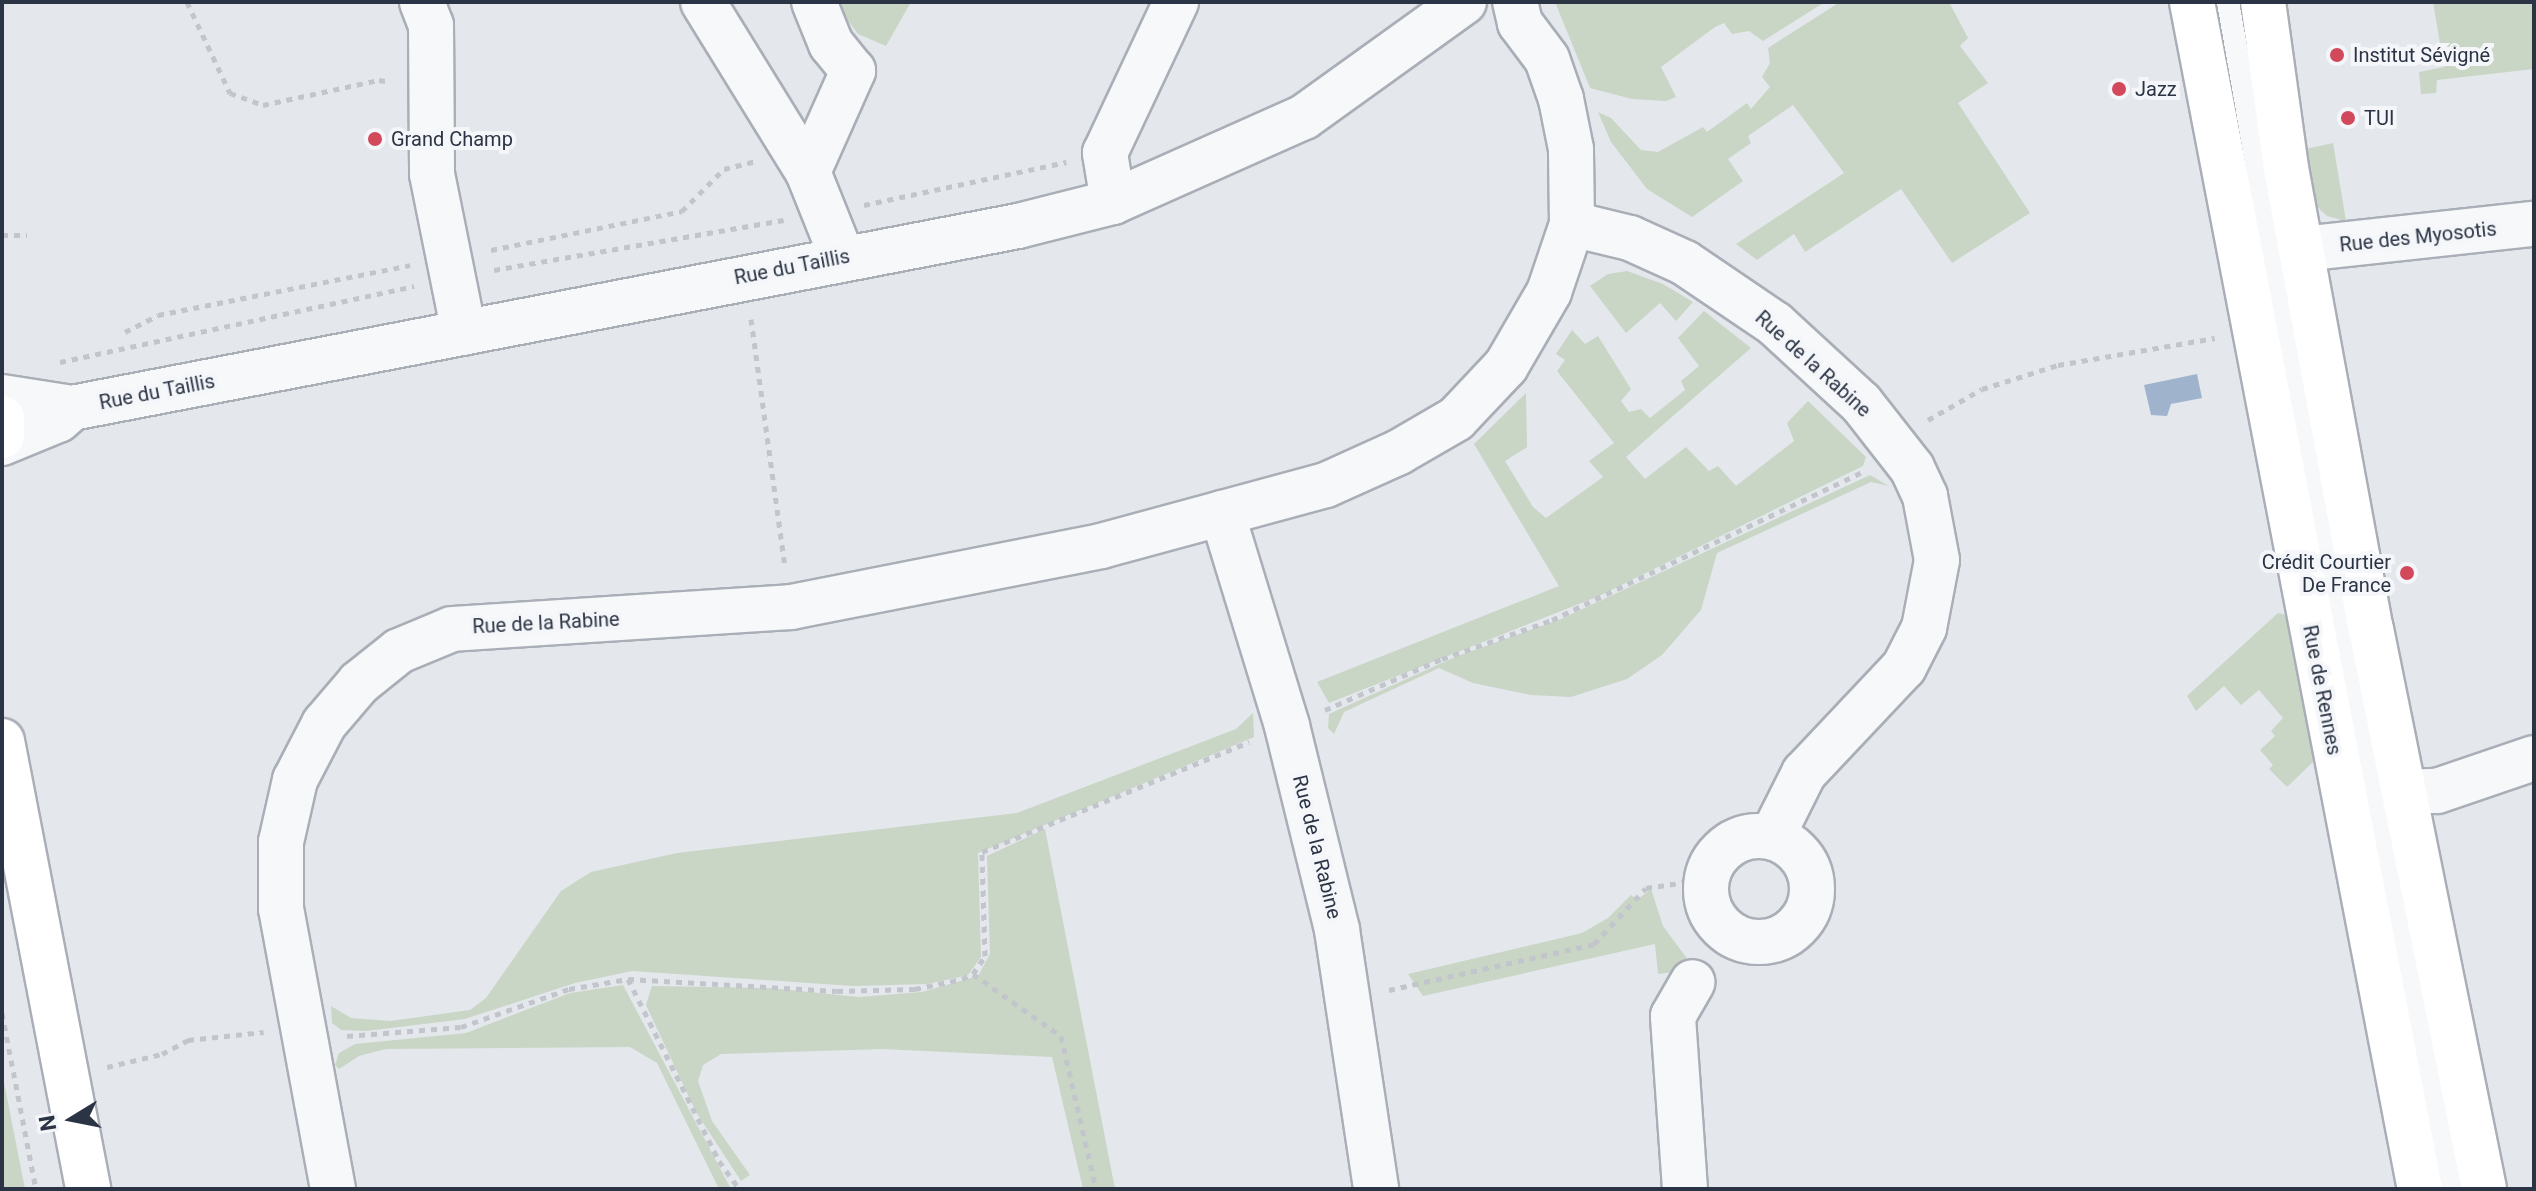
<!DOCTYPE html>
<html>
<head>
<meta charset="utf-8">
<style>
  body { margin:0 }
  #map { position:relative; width:2536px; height:1191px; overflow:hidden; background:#e4e7ec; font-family:Roboto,sans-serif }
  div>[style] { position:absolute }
  .green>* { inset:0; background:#c9d6c5 }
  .water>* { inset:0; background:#9fb4cc }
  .path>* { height:5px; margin-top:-2.5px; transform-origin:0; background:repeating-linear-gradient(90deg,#c2c5cb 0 6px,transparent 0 12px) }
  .roads { filter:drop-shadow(2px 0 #a9aeb7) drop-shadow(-2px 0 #a9aeb7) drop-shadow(0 2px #a9aeb7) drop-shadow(0 -2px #a9aeb7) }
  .lane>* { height:22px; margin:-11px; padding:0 11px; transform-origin:11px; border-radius:11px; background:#f7f8fa }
  .street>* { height:44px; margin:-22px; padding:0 22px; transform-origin:22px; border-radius:22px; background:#f7f8fa }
  .street>.ring { margin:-22px; padding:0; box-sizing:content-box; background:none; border:44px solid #f7f8fa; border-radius:50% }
  .secondary>* { height:44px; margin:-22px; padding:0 22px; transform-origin:22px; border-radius:22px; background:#fff }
  .dots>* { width:22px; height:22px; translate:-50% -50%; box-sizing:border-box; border:4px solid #f4f6f9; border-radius:50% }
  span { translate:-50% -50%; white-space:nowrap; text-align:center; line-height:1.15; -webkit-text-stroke:8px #f4f6f9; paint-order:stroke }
  .poi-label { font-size:20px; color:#2b3445 }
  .left { translate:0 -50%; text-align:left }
  .right { translate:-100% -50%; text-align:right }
  .street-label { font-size:20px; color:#2b3445 }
  .frame { position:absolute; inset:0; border:4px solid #2b3445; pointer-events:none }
  .north { position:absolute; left:32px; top:1079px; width:80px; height:80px; -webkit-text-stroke:6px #f4f6f9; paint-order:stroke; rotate:260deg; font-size:22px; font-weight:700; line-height:32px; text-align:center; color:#2b3445 }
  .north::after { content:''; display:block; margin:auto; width:28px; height:36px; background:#2b3445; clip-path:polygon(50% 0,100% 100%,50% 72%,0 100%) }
</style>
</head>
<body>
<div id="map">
  <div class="green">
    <div style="clip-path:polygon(834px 2px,911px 2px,886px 46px,858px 34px)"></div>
    <div style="clip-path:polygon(1555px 2px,1825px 2px,1763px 41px,1749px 31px,1732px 34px,1724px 23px,1715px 27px,1661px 67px,1676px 97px,1666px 101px,1632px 99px,1590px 88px)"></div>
    <div style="clip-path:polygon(1840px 2px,1949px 2px,1968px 38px,1960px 46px,1988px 83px,1958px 103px,2030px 213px,1952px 263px,1901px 189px,1805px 252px,1794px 234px,1757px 260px,1736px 244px,1844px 173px,1793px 105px,1748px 136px,1751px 143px,1728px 159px,1743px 181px,1692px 217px,1647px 189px,1611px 142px,1598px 112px,1611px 118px,1641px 150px,1658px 152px,1703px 127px,1707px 132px,1747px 103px,1751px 109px,1770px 87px,1762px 77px,1770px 63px,1768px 48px)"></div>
    <div style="clip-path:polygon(2433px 2px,2534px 2px,2534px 69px,2437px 80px,2436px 93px,2421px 94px,2419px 72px,2444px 67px)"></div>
    <div style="clip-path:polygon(2333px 143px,2346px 221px,2327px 216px,2311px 201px,2295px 169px,2306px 149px)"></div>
    <div style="clip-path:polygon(1627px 271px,1663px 284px,1693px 302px,1676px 321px,1660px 303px,1626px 333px,1590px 286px,1608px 274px)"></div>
    <div style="clip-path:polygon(1704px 311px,1751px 348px,1626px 457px,1645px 479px,1686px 447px,1709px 471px,1718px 466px,1736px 486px,1794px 441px,1787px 423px,1808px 401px,1866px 457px,1863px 466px,1599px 596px,1329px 703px,1317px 682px,1559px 586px,1474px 444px,1526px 393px,1527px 447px,1505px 461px,1533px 507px,1546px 518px,1603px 477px,1589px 461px,1614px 443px,1557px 371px,1565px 360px,1556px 354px,1572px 330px,1585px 344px,1598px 336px,1631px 389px,1621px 401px,1629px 412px,1641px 409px,1650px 418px,1685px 390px,1681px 381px,1699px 366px,1678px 338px)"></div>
    <div style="clip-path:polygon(1870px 475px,1889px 486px,1871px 482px,1717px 553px,1701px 610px,1662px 655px,1627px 679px,1571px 697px,1531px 695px,1473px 683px,1439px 668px,1344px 712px,1334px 734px,1328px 728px,1329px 714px,1455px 657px,1561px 619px)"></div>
    <div style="clip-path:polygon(2278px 613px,2286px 615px,2315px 760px,2287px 787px,2269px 769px,2273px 765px,2260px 750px,2275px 736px,2271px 731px,2283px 718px,2259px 690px,2241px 705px,2224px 686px,2196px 711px,2187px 696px)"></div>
    <div style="clip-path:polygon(1253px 713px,1254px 737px,978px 853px,981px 957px,968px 975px,928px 984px,853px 986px,632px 971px,575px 983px,465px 1019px,366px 1031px,341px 1030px,332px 1023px,331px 1006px,351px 1018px,390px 1021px,470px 1010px,486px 998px,561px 891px,591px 872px,677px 853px,1017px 813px,1236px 729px)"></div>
    <div style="clip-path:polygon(1045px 829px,1115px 1189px,1083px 1189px,1052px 1057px,883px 1049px,721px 1054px,703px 1065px,698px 1081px,712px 1121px,750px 1175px,741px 1181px,696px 1112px,646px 1005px,652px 986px,769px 988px,859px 997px,922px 992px,978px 976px,990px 954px,987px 856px)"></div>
    <div style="clip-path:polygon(1651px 889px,1663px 926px,1691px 964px,1682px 971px,1658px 974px,1655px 944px,1423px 996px,1408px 974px,1582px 933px,1608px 918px,1631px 895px,1637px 900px)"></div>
    <div style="clip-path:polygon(623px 985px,731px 1189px,719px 1189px,657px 1063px,630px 1047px,386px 1049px,359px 1056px,339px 1069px,335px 1065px,339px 1053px,355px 1044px,466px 1033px,570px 993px)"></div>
    <div style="clip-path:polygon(2px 1072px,25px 1189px,2px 1189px)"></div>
  </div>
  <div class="water">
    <div style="clip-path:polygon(2197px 374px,2202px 398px,2171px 404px,2167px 416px,2151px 415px,2144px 385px)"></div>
  </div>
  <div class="path">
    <div style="left:187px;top:2px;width:101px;rotate:64.7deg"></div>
    <div style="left:230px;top:93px;width:35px;rotate:20deg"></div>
    <div style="left:263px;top:105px;width:119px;rotate:-12.2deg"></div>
    <div style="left:379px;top:80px;width:12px;rotate:9deg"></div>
    <div style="left:864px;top:205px;width:207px;rotate:-12deg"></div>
    <div style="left:2px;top:235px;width:25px"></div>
    <div style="left:491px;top:250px;width:195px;rotate:-11.5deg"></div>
    <div style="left:682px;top:211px;width:59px;rotate:-45deg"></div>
    <div style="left:724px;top:169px;width:32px;rotate:-14deg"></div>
    <div style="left:494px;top:270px;width:294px;rotate:-9.8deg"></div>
    <div style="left:751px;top:319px;width:250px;rotate:82.2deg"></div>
    <div style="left:125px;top:332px;width:37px;rotate:-27deg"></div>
    <div style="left:158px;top:315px;width:257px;rotate:-11.2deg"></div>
    <div style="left:60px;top:362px;width:362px;rotate:-12.1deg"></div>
    <div style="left:1928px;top:420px;width:62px;rotate:-29.9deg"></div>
    <div style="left:1982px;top:389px;width:80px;rotate:-17.5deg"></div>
    <div style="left:2058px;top:365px;width:159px;rotate:-9.8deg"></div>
    <div style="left:1325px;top:710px;width:128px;rotate:-23.6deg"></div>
    <div style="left:1442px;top:659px;width:117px;rotate:-19.5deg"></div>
    <div style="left:1552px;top:620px;width:346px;rotate:-25.5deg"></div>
    <div style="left:1727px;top:958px;width:23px;rotate:-67deg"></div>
    <div style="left:973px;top:974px;width:108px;rotate:35.2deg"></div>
    <div style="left:1061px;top:1036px;width:157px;rotate:77.1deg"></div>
    <div style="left:628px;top:979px;width:209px;rotate:3.3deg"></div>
    <div style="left:837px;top:991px;width:78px;rotate:-1.5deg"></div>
    <div style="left:915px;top:989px;width:48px;rotate:-12deg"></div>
    <div style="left:962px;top:979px;width:12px;rotate:-24deg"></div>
    <div style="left:973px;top:974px;width:22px;rotate:-56deg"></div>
    <div style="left:985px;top:956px;width:104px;rotate:-91.7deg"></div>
    <div style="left:982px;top:852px;width:289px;rotate:-22.4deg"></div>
    <div style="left:1389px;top:990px;width:210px;rotate:-12.6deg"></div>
    <div style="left:1594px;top:944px;width:76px;rotate:-47.1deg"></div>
    <div style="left:1646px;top:888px;width:61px;rotate:-8.5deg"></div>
    <div style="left:2px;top:1013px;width:179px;rotate:79.1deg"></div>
    <div style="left:347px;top:1036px;width:114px;rotate:-4.5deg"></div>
    <div style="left:461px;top:1027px;width:114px;rotate:-19.4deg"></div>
    <div style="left:569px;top:989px;width:60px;rotate:-9.6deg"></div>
    <div style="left:628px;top:979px;width:203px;rotate:63.4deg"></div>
    <div style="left:719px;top:1161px;width:34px;rotate:54deg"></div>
    <div style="left:107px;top:1067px;width:57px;rotate:-13.3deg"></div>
    <div style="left:162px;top:1054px;width:30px;rotate:-28deg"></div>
    <div style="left:188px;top:1040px;width:76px;rotate:-6deg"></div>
  </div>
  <div class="roads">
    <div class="lane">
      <div style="left:2228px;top:2px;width:508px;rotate:80.02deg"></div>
      <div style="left:2316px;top:502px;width:700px;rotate:78.88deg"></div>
    </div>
    <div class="street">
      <div style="left:422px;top:2px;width:25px;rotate:69deg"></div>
      <div style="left:431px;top:25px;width:149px;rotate:89.6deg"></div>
      <div style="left:432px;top:174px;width:162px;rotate:78.6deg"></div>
      <div style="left:703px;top:2px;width:200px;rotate:58.3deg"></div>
      <div style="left:808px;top:172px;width:92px;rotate:68.2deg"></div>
      <div style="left:808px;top:172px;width:111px;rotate:-66deg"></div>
      <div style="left:853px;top:71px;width:35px;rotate:-129deg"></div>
      <div style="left:831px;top:44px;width:45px;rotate:-112deg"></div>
      <div style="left:1113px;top:202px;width:50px;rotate:-99.3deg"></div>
      <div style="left:1105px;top:153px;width:167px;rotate:-64.8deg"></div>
      <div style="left:1572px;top:224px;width:60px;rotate:13.6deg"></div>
      <div style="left:1630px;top:238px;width:60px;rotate:24.4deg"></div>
      <div style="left:1685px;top:263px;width:109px;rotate:34.1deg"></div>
      <div style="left:1775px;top:324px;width:117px;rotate:42.6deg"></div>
      <div style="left:1861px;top:403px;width:83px;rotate:51.9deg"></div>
      <div style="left:1912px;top:468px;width:31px;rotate:65deg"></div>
      <div style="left:1925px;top:496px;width:65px;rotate:79.4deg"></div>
      <div style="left:1937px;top:560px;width:69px;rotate:100.8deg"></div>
      <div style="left:1924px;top:628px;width:44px;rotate:117.1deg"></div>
      <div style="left:1904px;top:667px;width:146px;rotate:133.3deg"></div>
      <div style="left:1804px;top:773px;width:72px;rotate:116.6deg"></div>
      <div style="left:2302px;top:249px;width:233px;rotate:-6.2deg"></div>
      <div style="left:2px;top:397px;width:71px;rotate:8.9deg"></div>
      <div style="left:72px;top:408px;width:18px;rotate:139deg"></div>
      <div style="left:58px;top:420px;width:61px;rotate:157.7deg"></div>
      <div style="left:72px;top:408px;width:963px;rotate:-10.89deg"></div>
      <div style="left:1018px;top:226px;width:98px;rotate:-14.2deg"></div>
      <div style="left:1113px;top:202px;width:209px;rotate:-24deg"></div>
      <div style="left:1304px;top:117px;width:197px;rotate:-35.7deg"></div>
      <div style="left:1222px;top:513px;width:223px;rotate:73deg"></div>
      <div style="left:1287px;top:726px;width:210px;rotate:76.2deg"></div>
      <div style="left:1337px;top:930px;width:262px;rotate:81.4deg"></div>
      <div style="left:2403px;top:792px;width:34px;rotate:-2deg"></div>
      <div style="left:2437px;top:791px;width:102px;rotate:-18.8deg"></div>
      <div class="ring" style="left:1706px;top:836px;width:62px;height:62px"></div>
      <div style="left:333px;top:1189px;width:285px;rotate:-100.5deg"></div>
      <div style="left:281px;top:909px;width:67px;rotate:-90deg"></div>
      <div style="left:281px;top:842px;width:64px;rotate:-77.3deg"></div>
      <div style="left:295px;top:780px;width:63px;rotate:-62.6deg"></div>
      <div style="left:324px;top:724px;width:54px;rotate:-49.5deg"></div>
      <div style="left:359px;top:683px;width:51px;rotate:-38.7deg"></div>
      <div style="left:399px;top:651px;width:57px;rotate:-22.5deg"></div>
      <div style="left:452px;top:629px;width:340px;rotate:-3.7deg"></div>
      <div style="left:791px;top:607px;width:316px;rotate:-11.1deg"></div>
      <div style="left:1101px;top:546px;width:233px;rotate:-15.2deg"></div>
      <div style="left:1326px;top:485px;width:80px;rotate:-24.3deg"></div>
      <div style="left:1399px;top:452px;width:66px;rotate:-30.1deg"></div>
      <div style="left:1456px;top:419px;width:73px;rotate:-46.7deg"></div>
      <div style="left:1506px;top:366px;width:86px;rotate:-59.8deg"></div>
      <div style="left:1549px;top:292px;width:72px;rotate:-71.3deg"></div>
      <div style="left:1572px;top:224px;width:75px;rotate:-90.8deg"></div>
      <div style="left:1571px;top:149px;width:51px;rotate:-101.3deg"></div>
      <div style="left:1561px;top:99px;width:42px;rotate:-109.3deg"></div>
      <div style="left:1547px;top:59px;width:45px;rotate:-126.9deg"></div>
      <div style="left:1520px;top:23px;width:22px;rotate:-103deg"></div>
      <div style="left:1685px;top:1189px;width:173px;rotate:-94deg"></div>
      <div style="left:1673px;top:1016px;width:39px;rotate:-60deg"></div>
    </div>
    <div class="secondary">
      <div style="left:2192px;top:2px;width:1209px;rotate:79.13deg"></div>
      <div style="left:2263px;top:2px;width:168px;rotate:82.1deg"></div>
      <div style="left:2286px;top:168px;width:469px;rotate:79.6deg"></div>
      <div style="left:2371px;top:629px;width:571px;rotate:78.59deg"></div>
      <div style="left:2px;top:418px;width:18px;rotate:90deg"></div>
      <div style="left:2px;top:741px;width:456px;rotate:79.1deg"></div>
    </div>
  </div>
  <div class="dots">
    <div style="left:2337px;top:55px;background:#d1495b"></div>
    <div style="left:2119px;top:89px;background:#d1495b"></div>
    <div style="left:2348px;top:118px;background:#d1495b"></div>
    <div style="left:375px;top:139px;background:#d1495b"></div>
    <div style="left:2407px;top:573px;background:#d1495b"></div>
  </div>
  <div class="poi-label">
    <span class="left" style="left:2353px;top:55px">Institut Sévigné</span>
    <span class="left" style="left:2135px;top:89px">Jazz</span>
    <span class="left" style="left:2364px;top:118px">TUI</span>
    <span class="left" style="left:391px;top:139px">Grand Champ</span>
    <span class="right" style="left:2391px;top:574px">Crédit Courtier<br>De France</span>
  </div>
  <div class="street-label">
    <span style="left:2418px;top:237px;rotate:-6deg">Rue des Myosotis</span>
    <span style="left:792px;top:267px;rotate:-11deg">Rue du Taillis</span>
    <span style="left:1813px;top:364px;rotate:42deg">Rue de la Rabine</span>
    <span style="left:157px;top:392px;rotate:-11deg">Rue du Taillis</span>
    <span style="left:546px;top:623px;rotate:-3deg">Rue de la Rabine</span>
    <span style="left:2322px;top:690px;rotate:79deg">Rue de Rennes</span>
    <span style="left:1317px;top:847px;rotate:76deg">Rue de la Rabine</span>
  </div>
  <div class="frame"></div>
  <div class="north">N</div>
</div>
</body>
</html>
